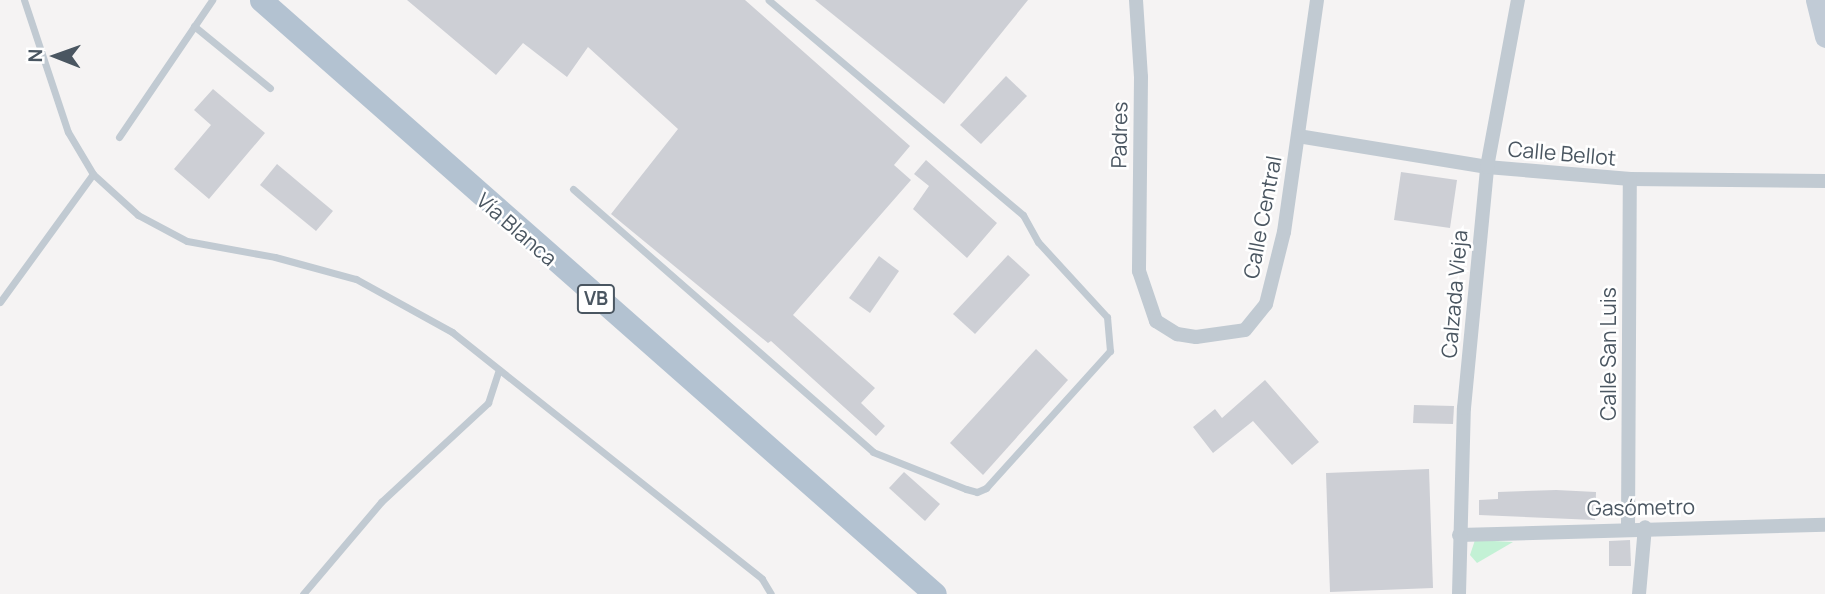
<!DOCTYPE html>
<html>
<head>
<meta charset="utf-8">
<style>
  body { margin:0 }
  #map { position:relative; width:1825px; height:594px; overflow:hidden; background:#f5f3f3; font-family:Manrope,sans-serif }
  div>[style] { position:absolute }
  .green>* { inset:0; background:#c3f1d5 }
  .building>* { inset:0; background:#cdcfd5 }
  .lane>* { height:7px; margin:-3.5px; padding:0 3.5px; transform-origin:3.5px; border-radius:3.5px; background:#c1cad2 }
  .street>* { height:14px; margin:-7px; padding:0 7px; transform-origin:7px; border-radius:7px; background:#c1cad2 }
  .secondary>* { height:21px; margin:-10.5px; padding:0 10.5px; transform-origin:10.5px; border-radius:10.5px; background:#c1cbd6 }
  .primary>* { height:23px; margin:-11.5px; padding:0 11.5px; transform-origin:11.5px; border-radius:11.5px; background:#b3c2d1 }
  span { translate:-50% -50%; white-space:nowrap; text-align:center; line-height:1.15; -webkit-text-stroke:5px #fff; paint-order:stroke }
  .shield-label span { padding:2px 5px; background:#fff; border:2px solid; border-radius:5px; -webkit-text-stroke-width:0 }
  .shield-label { font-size:19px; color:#4a5661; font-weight:700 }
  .street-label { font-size:21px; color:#4a5661 }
  .north { position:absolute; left:21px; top:21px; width:70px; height:70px; -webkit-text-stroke:5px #fff; paint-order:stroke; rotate:271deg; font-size:19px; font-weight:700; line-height:28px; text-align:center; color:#4a5661 }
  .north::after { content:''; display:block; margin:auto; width:24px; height:32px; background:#4a5661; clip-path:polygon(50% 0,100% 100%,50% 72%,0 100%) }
</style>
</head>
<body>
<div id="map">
  <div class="green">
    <div style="clip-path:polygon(1475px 540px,1513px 542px,1477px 563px,1470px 555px)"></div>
  </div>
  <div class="building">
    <div style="clip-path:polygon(407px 0,745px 0,910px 146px,894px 165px,911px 180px,793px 315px,875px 388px,861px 403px,885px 426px,876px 436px,771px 341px,768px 343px,611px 214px,678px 129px,588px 47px,567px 77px,523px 43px,496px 75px)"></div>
    <div style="clip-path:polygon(815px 0,1028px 0,944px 104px)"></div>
    <div style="clip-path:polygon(1006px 76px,1027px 96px,981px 144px,960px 125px)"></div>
    <div style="clip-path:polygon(213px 89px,265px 133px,209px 199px,174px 169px,211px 125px,194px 110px)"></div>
    <div style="clip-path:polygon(926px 160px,997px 223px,967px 258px,913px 209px,929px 186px,914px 174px)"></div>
    <div style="clip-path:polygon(277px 164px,333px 211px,316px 231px,260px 185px)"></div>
    <div style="clip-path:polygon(1401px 172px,1457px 180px,1450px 228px,1394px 220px)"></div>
    <div style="clip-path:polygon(1008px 255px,1030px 275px,975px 334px,953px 314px)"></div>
    <div style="clip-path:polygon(879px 256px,899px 271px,870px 313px,849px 298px)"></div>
    <div style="clip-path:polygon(1036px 349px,1068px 380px,983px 475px,950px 443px)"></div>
    <div style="clip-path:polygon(1265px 380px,1319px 442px,1292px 465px,1253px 421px,1213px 453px,1193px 427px,1215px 409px,1222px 418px)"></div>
    <div style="clip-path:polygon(1414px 405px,1454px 406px,1453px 424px,1413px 423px)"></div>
    <div style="clip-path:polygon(1429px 469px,1433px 588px,1330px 592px,1326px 473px)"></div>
    <div style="clip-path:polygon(904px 472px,940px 504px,925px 521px,889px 488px)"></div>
    <div style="clip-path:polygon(1556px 490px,1596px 492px,1595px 520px,1479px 515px,1479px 500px,1498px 499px,1498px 492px)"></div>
    <div style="clip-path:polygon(1630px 540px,1631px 566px,1609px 566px,1609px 541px)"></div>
  </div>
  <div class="lane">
    <div style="left:24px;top:0;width:139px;rotate:71.6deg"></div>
    <div style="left:68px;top:132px;width:49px;rotate:59.2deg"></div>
    <div style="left:93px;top:174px;width:61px;rotate:42.3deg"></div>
    <div style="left:138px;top:215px;width:55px;rotate:28deg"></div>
    <div style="left:187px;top:241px;width:89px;rotate:10.3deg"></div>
    <div style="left:275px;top:257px;width:84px;rotate:15.2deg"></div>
    <div style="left:356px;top:279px;width:110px;rotate:28.9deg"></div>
    <div style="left:452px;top:332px;width:396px;rotate:38.5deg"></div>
    <div style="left:762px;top:579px;width:17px;rotate:59deg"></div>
    <div style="left:194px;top:26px;width:98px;rotate:39.2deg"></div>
    <div style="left:119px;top:137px;width:166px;rotate:-55.8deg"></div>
    <div style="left:573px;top:189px;width:399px;rotate:41.2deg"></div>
    <div style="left:873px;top:452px;width:100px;rotate:21.7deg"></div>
    <div style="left:966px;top:489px;width:11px;rotate:15deg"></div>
    <div style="left:977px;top:492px;width:10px;rotate:-24deg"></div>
    <div style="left:986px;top:488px;width:185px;rotate:-47.9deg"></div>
    <div style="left:1110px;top:351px;width:34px;rotate:-95deg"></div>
    <div style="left:1107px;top:317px;width:102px;rotate:-132.6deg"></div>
    <div style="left:1038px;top:242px;width:31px;rotate:-119deg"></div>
    <div style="left:1023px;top:215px;width:333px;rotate:-139.8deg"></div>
    <div style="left:0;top:302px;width:158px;rotate:-54deg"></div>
    <div style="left:303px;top:594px;width:121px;rotate:-49.7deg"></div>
    <div style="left:381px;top:502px;width:146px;rotate:-42.8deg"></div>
    <div style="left:488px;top:403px;width:35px;rotate:-72deg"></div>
  </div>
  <div class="street">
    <div style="left:1136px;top:0;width:77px;rotate:86.3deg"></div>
    <div style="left:1141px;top:77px;width:194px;rotate:90.6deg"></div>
    <div style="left:1139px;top:271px;width:53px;rotate:71.2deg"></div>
    <div style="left:1156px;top:321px;width:25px;rotate:32deg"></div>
    <div style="left:1177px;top:334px;width:19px;rotate:9deg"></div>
    <div style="left:1196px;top:337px;width:49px;rotate:-8.1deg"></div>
    <div style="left:1245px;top:330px;width:33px;rotate:-51deg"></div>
    <div style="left:1266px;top:304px;width:74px;rotate:-76deg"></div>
    <div style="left:1284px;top:232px;width:234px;rotate:-81.9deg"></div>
    <div style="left:1298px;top:136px;width:192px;rotate:9.3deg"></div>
    <div style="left:1487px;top:167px;width:144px;rotate:4.8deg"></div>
    <div style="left:1630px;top:179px;width:195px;rotate:0.6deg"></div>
    <div style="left:1628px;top:528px;width:349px;rotate:-89.7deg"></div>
    <div style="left:1459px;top:535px;width:366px;rotate:-1.6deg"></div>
    <div style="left:1459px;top:594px;width:186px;rotate:-88.5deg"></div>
    <div style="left:1464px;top:408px;width:242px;rotate:-84.5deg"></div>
    <div style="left:1487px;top:167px;width:170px;rotate:-79.5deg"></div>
    <div style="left:1639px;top:594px;width:67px;rotate:-84.9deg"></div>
  </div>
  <div class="secondary">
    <div style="left:1816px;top:0;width:38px;rotate:76deg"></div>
  </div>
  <div class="primary">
    <div style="left:261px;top:0;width:898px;rotate:41.39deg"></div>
  </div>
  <div class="shield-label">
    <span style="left:596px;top:299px">VB</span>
  </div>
  <div class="street-label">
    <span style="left:1119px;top:135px;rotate:-89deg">Padres</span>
    <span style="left:1562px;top:153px;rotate:5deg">Calle Bellot</span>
    <span style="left:1262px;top:217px;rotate:-79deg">Calle Central</span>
    <span style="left:517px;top:229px;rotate:41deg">Vía Blanca</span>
    <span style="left:1454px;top:294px;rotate:-85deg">Calzada Vieja</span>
    <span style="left:1608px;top:354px;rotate:-90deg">Calle San Luis</span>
    <span style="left:1641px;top:507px;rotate:-1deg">Gasómetro</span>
  </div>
  <div class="north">N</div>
</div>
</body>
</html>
